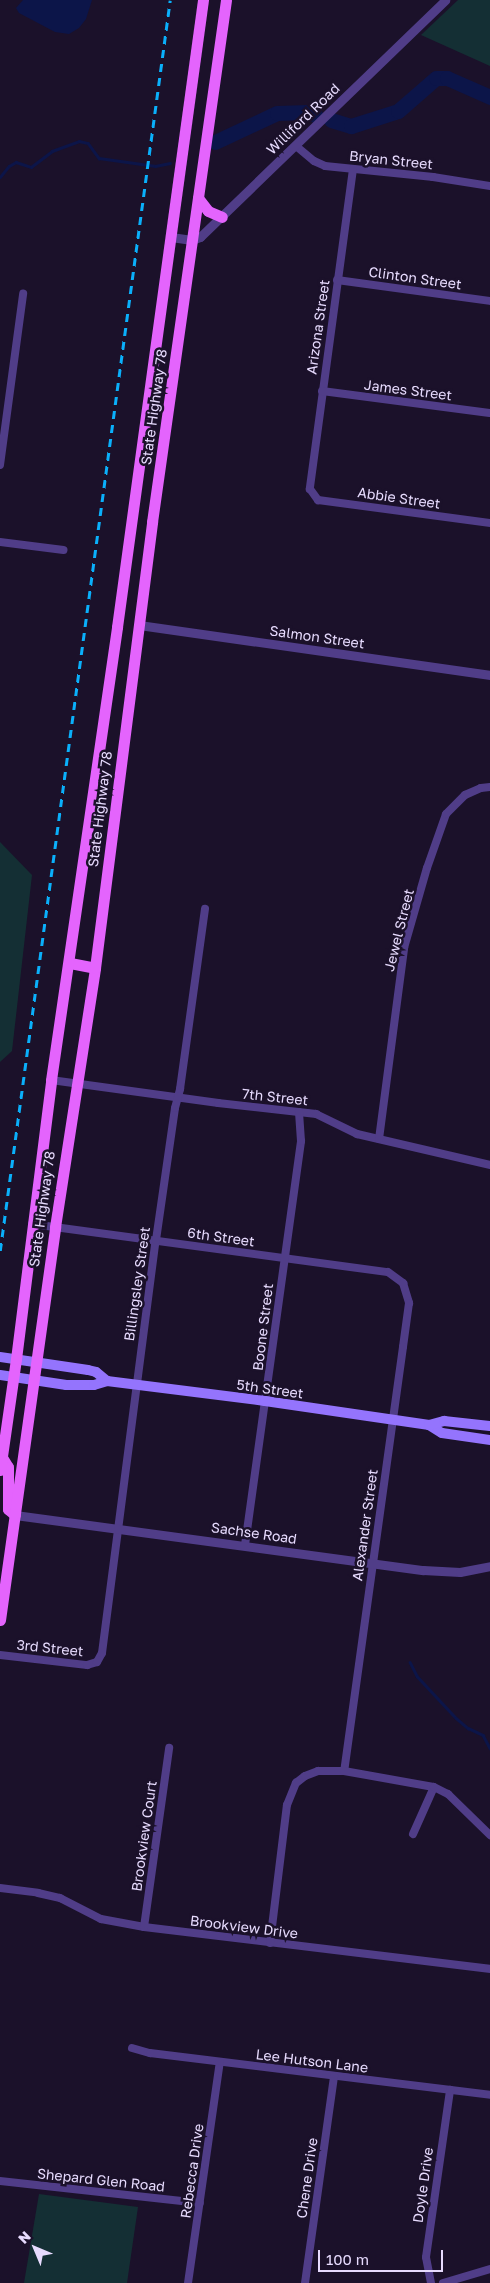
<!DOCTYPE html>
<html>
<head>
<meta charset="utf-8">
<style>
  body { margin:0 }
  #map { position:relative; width:490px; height:2283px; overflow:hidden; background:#1b112a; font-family:"Golos Text",sans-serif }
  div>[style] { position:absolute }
  .green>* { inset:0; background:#142f34 }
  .water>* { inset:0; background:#0c1549 }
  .stream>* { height:2.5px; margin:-1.25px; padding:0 1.25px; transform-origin:1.25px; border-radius:1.25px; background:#0c1549 }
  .river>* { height:15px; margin:-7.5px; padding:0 7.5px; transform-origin:7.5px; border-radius:7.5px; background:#0c1549 }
  .minor>* { height:8px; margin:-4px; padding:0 4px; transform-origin:4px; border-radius:4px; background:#503d88 }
  .tertiary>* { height:9px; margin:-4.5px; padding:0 4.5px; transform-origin:4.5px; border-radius:4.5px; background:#503d88 }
  .secondary>* { height:10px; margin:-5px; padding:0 5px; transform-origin:5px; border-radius:5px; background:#9474fd }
  .primary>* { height:11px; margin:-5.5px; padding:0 5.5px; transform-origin:5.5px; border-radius:5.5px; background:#e464fd }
  .rail>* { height:2.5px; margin-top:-1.25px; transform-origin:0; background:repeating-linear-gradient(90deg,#0ab0fb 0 8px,transparent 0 14px) }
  span { translate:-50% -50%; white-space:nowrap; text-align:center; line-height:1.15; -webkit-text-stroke:5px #1b112a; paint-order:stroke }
  .street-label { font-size:14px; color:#e7dbfe }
  .north { position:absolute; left:10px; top:2223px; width:50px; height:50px; -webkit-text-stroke:4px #1b112a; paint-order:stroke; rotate:315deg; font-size:14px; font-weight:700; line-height:20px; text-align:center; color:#e7dbfe }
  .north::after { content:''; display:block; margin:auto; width:18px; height:22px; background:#e7dbfe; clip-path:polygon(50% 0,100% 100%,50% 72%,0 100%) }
  .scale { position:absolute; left:318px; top:2250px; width:125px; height:22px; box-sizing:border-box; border:2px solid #e7dbfe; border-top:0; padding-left:6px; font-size:15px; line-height:18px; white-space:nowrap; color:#e7dbfe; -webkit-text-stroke:4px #1b112a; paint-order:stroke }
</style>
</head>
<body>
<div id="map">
  <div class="green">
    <div style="clip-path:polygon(458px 0,490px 0,490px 66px,421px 35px)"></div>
    <div style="clip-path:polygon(0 842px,32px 875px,12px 1051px,0 1062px)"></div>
    <div style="clip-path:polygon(39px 2194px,138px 2207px,127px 2283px,24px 2283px)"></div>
  </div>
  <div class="water">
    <div style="clip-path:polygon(23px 0,92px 0,86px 19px,79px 28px,69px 34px,55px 32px,19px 13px,16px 8px)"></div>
  </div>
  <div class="stream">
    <div style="left:0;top:177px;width:14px;rotate:-51deg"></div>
    <div style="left:9px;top:166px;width:8px;rotate:-30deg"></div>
    <div style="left:16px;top:162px;width:16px;rotate:18deg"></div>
    <div style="left:31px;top:167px;width:26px;rotate:-37deg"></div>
    <div style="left:52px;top:151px;width:29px;rotate:-20deg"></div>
    <div style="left:79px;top:141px;width:9px;rotate:13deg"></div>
    <div style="left:88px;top:143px;width:19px;rotate:54deg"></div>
    <div style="left:99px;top:158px;width:57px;rotate:8.1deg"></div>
    <div style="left:155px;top:166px;width:15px;rotate:-11deg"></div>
    <div style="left:410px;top:1662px;width:16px;rotate:63deg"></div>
    <div style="left:417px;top:1676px;width:57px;rotate:47.1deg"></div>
    <div style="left:456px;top:1718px;width:16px;rotate:40deg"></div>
    <div style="left:468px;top:1728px;width:17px;rotate:25deg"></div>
    <div style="left:483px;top:1735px;width:15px;rotate:62deg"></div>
  </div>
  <div class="river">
    <div style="left:331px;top:120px;width:21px;rotate:17deg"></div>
    <div style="left:351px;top:126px;width:49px;rotate:-17.7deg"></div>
    <div style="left:398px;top:111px;width:50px;rotate:-41deg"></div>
    <div style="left:436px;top:78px;width:11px"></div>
    <div style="left:447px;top:78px;width:47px;rotate:23.8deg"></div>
    <div style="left:215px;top:142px;width:68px;rotate:-25.1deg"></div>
    <div style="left:277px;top:113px;width:31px;rotate:-2deg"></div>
    <div style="left:308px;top:112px;width:8px;rotate:23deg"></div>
  </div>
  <div class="minor">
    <div style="left:296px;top:146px;width:23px;rotate:40deg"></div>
    <div style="left:314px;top:161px;width:12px;rotate:24deg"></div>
    <div style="left:325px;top:166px;width:109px;rotate:5.8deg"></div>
    <div style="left:433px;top:177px;width:58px;rotate:9deg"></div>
    <div style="left:353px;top:169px;width:323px;rotate:97.7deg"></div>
    <div style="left:310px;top:489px;width:14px;rotate:54deg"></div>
    <div style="left:318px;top:500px;width:174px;rotate:7.6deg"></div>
    <div style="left:337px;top:280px;width:154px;rotate:7.8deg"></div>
    <div style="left:322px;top:391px;width:169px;rotate:7.5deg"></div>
    <div style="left:0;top:465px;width:173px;rotate:-82.3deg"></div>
    <div style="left:0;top:542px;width:64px;rotate:7.2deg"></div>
    <div style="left:51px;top:1080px;width:169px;rotate:7.8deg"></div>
    <div style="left:218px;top:1103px;width:99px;rotate:6.4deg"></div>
    <div style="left:316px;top:1114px;width:46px;rotate:26deg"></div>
    <div style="left:357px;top:1134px;width:137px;rotate:13.1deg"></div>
    <div style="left:379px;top:1139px;width:193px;rotate:-82.5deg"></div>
    <div style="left:404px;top:948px;width:83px;rotate:-74deg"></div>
    <div style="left:427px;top:868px;width:57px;rotate:-70.6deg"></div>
    <div style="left:446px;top:814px;width:27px;rotate:-45deg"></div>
    <div style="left:465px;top:795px;width:17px;rotate:-24deg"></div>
    <div style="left:481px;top:788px;width:9px;rotate:-6deg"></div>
    <div style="left:32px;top:1224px;width:359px;rotate:7.7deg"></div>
    <div style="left:388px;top:1272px;width:19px;rotate:36deg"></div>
    <div style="left:403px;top:1283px;width:21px;rotate:73deg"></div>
    <div style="left:409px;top:1303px;width:44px;rotate:97.8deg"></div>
    <div style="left:403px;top:1347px;width:428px;rotate:97.9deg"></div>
    <div style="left:245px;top:1545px;width:408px;rotate:-82.1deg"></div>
    <div style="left:301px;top:1141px;width:29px;rotate:-94deg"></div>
    <div style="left:0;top:1655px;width:88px;rotate:6.6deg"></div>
    <div style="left:87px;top:1665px;width:10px;rotate:-17deg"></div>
    <div style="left:97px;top:1662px;width:10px;rotate:-61deg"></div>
    <div style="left:102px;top:1653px;width:417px;rotate:-82.6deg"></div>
    <div style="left:156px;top:1240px;width:133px;rotate:-81.8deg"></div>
    <div style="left:175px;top:1108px;width:20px;rotate:-75deg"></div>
    <div style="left:180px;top:1089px;width:182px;rotate:-82.1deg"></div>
    <div style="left:413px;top:1834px;width:51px;rotate:-65.9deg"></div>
    <div style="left:0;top:1888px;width:38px;rotate:7deg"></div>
    <div style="left:38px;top:1893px;width:23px;rotate:13deg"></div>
    <div style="left:60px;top:1898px;width:46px;rotate:27.1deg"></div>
    <div style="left:101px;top:1919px;width:44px;rotate:10.5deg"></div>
    <div style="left:144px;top:1927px;width:349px;rotate:6.9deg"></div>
    <div style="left:144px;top:1927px;width:181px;rotate:-82deg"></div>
    <div style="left:270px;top:1943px;width:139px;rotate:-83deg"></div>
    <div style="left:287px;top:1805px;width:24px;rotate:-68deg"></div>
    <div style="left:296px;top:1783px;width:11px;rotate:-38deg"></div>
    <div style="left:305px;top:1776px;width:14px;rotate:-21deg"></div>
    <div style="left:318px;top:1771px;width:26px"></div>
    <div style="left:344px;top:1771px;width:91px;rotate:10.1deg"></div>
    <div style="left:434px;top:1787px;width:16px;rotate:27deg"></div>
    <div style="left:448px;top:1794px;width:59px;rotate:44.3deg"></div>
    <div style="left:132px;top:2048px;width:19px;rotate:16deg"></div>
    <div style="left:150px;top:2053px;width:343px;rotate:7deg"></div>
    <div style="left:0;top:2181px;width:201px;rotate:6.3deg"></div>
    <div style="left:188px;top:2283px;width:223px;rotate:-81.8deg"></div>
    <div style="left:305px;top:2283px;width:209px;rotate:-82deg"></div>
    <div style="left:431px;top:2283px;width:26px;rotate:-101deg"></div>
    <div style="left:426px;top:2257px;width:169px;rotate:-81.8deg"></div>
    <div style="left:443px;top:2283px;width:49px;rotate:-16.6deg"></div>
  </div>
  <div class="tertiary">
    <div style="left:171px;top:237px;width:21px;rotate:8deg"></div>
    <div style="left:192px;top:240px;width:9px;rotate:-21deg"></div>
    <div style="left:200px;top:237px;width:341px;rotate:-44deg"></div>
    <div style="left:139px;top:625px;width:355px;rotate:8.1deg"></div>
    <div style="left:15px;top:1515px;width:412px;rotate:7.7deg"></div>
    <div style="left:423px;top:1570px;width:37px;rotate:3deg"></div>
    <div style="left:460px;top:1572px;width:31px;rotate:-11deg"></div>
  </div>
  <div class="secondary">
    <div style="left:0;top:1357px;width:89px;rotate:8.4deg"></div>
    <div style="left:88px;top:1370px;width:8px;rotate:14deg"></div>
    <div style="left:96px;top:1372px;width:14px;rotate:39deg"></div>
    <div style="left:0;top:1375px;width:67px;rotate:8.6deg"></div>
    <div style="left:66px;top:1385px;width:28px"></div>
    <div style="left:94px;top:1385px;width:14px;rotate:-17deg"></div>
    <div style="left:107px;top:1381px;width:159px;rotate:7.2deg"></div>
    <div style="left:265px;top:1401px;width:166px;rotate:8.3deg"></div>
    <div style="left:429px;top:1425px;width:15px;rotate:32deg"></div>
    <div style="left:442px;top:1433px;width:49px;rotate:8.3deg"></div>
    <div style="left:429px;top:1425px;width:16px;rotate:-15deg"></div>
    <div style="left:444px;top:1421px;width:46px;rotate:6.2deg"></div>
  </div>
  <div class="primary">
    <div style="left:198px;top:198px;width:16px;rotate:52deg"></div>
    <div style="left:208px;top:211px;width:15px;rotate:23deg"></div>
    <div style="left:70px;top:963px;width:25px;rotate:11deg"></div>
    <div style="left:3px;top:1459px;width:9px;rotate:58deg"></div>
    <div style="left:8px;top:1467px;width:42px;rotate:90deg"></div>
    <div style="left:8px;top:1509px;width:9px;rotate:41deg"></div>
    <div style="left:0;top:1470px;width:112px;rotate:-81.8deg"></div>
    <div style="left:16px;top:1359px;width:281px;rotate:-82.8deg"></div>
    <div style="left:51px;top:1080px;width:458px;rotate:-81.7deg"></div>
    <div style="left:117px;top:627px;width:633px;rotate:-82.19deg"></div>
    <div style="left:0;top:1620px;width:397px;rotate:-82deg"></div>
    <div style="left:55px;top:1227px;width:262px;rotate:-81.2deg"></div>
    <div style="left:95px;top:968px;width:450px;rotate:-82.7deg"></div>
    <div style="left:152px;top:522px;width:527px;rotate:-81.93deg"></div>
  </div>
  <div class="rail">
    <div style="left:0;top:1251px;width:1262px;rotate:-82.26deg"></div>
  </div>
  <div class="street-label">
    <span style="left:303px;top:119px;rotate:-44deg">Williford Road</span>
    <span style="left:391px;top:160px;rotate:6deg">Bryan Street</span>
    <span style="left:415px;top:278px;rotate:8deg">Clinton Street</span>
    <span style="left:318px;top:327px;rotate:-82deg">Arizona Street</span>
    <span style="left:408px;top:390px;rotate:7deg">James Street</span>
    <span style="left:154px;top:407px;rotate:-82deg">State Highway 78</span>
    <span style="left:399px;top:498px;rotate:8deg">Abbie Street</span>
    <span style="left:317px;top:637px;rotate:8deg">Salmon Street</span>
    <span style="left:100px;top:809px;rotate:-83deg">State Highway 78</span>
    <span style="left:399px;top:930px;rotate:-76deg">Jewel Street</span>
    <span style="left:275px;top:1097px;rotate:6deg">7th Street</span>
    <span style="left:42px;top:1209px;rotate:-82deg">State Highway 78</span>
    <span style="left:221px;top:1237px;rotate:8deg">6th Street</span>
    <span style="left:137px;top:1284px;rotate:-82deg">Billingsley Street</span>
    <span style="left:263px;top:1327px;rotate:-83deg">Boone Street</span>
    <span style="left:270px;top:1389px;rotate:8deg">5th Street</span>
    <span style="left:365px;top:1525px;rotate:-82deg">Alexander Street</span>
    <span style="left:254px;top:1533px;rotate:8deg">Sachse Road</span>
    <span style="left:50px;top:1648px;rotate:6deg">3rd Street</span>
    <span style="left:144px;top:1836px;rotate:-82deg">Brookview Court</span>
    <span style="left:244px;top:1927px;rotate:7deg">Brookview Drive</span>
    <span style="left:312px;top:2061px;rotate:7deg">Lee Hutson Lane</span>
    <span style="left:192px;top:2171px;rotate:-82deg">Rebecca Drive</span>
    <span style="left:307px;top:2178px;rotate:-82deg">Chene Drive</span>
    <span style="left:101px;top:2180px;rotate:6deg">Shepard Glen Road</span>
    <span style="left:423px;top:2185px;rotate:-82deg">Doyle Drive</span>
  </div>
  <div class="north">N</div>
  <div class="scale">100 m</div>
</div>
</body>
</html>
